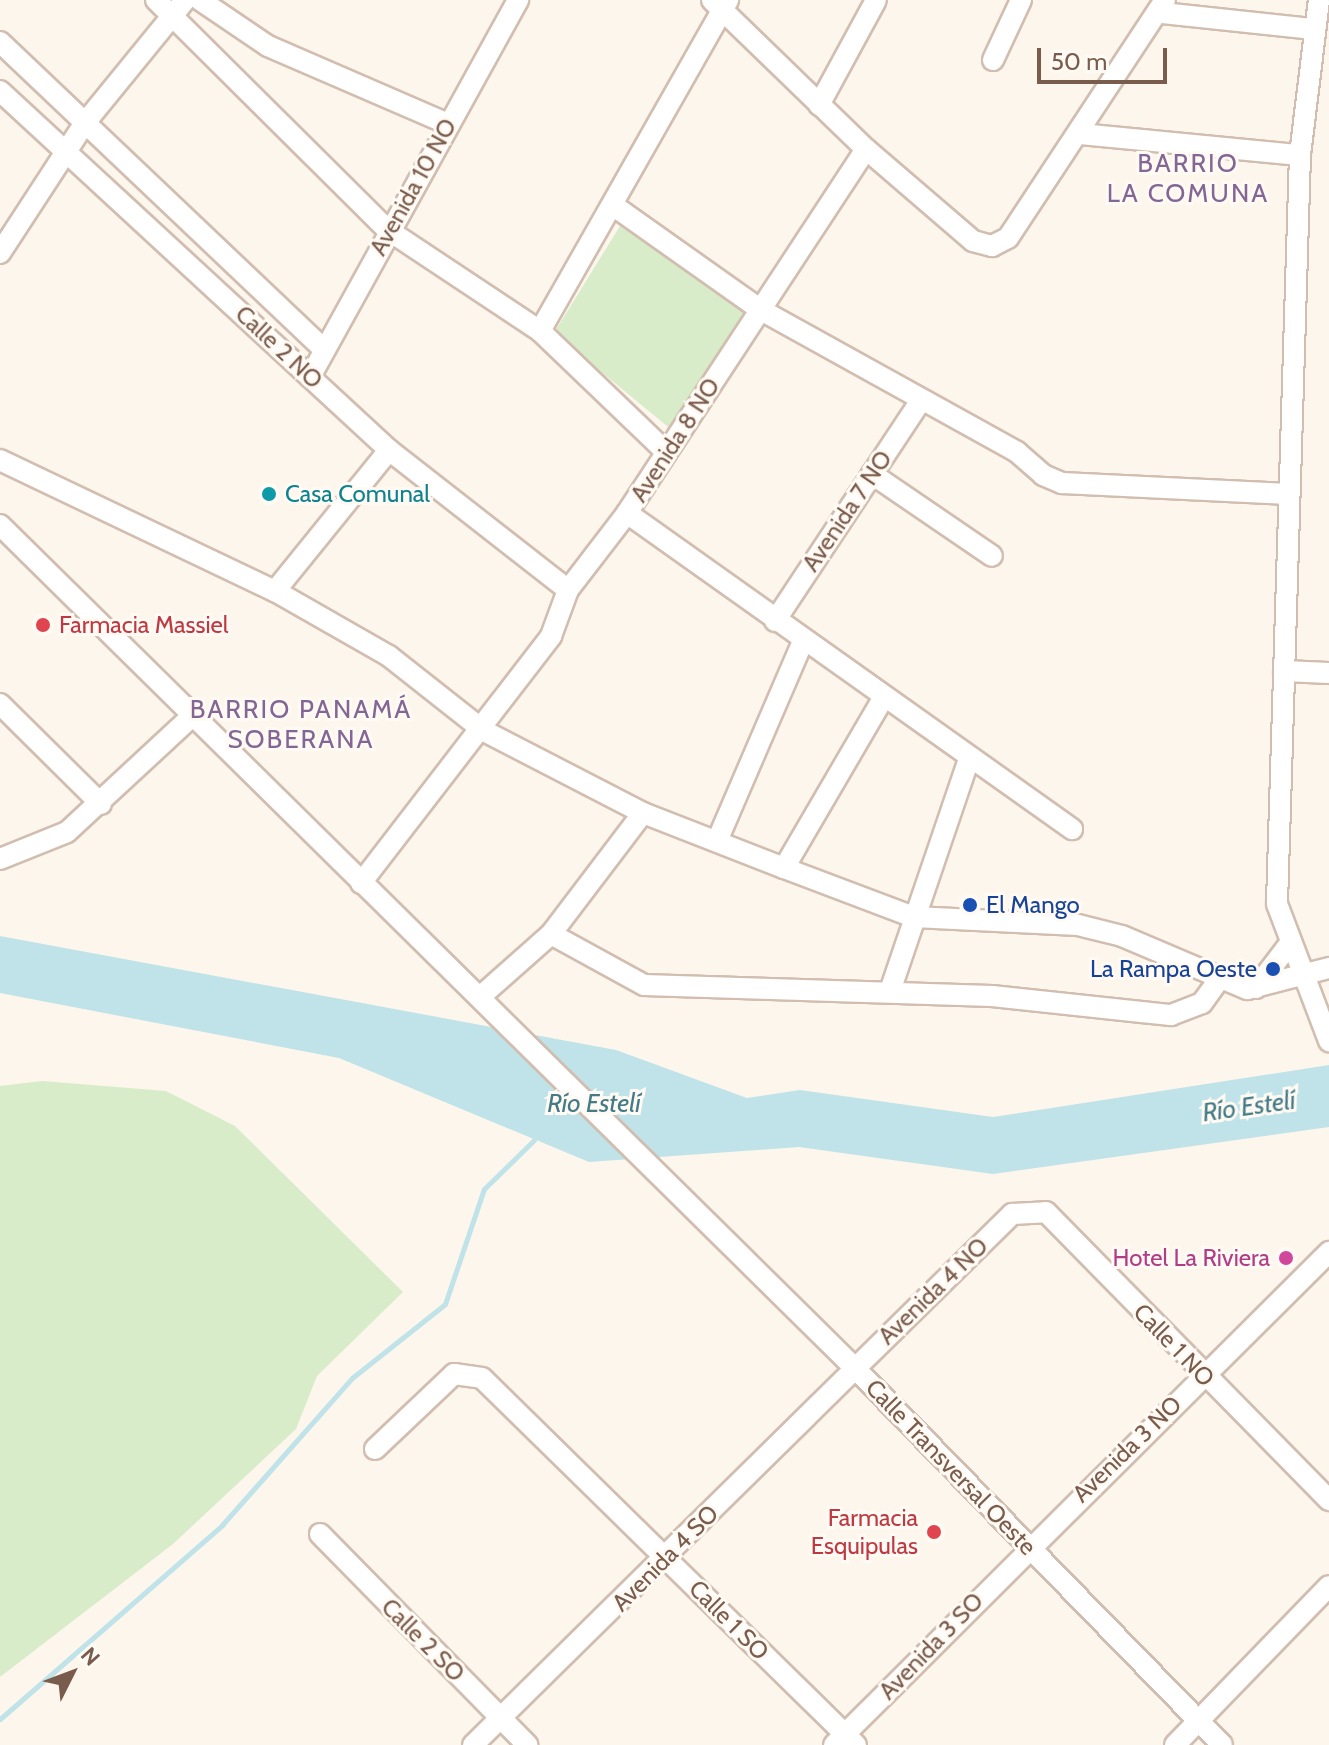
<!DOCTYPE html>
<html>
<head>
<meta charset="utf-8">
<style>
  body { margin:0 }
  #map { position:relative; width:1329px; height:1745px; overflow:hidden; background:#fdf6ec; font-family:Cabin,sans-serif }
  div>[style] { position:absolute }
  .green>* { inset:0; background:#d8ecc9 }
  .water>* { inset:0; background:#bfe3e8 }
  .stream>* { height:5px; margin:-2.5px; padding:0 2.5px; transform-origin:2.5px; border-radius:2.5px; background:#bfe3e8 }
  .roads { filter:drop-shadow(2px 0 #d1beb0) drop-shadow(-2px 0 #d1beb0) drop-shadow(0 2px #d1beb0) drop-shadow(0 -2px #d1beb0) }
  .minor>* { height:20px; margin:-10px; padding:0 10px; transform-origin:10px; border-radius:10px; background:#fff }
  .dots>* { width:22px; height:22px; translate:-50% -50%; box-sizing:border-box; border:4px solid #fffaf3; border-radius:50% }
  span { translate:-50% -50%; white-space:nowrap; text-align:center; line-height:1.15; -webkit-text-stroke:6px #fffaf3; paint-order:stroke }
  .street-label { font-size:24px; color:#7a5c4d }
  .culture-label { font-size:24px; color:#0d838f }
  .left { translate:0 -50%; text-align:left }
  .health-label { font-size:24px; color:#be3a42 }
  .right { translate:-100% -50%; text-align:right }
  .transit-label { font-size:24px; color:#164399 }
  .hotel-label { font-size:24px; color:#b23c85 }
  .neighbourhood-label { font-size:26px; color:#846695; letter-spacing:2px }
  .water-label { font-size:26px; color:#437c86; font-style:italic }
  .north { position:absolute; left:32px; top:1633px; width:80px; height:80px; -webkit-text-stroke:6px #fffaf3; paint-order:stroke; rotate:48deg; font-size:22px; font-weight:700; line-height:32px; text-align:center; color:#7a5c4d }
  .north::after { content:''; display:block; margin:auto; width:28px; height:36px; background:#7a5c4d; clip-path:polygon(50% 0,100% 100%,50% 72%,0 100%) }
  .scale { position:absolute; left:1037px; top:48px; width:130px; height:36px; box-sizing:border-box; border:4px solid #7a5c4d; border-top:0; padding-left:10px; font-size:24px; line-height:28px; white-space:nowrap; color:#7a5c4d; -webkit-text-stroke:6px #fffaf3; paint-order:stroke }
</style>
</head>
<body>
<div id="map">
  <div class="green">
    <div style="clip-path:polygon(620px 226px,745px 311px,673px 431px,554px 333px)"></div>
    <div style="clip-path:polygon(42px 1081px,166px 1091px,235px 1126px,403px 1292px,317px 1376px,296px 1429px,173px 1544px,0 1677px,0 1086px)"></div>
  </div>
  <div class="water">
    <div style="clip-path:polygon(0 936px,616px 1050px,747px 1098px,800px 1090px,993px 1117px,1329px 1065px,1329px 1127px,993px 1174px,799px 1147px,589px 1162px,339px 1058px,0 993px)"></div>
  </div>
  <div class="stream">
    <div style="left:0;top:1719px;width:295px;rotate:-41.1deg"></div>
    <div style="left:222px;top:1525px;width:196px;rotate:-48.5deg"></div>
    <div style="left:352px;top:1378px;width:119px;rotate:-38.5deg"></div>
    <div style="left:445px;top:1304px;width:121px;rotate:-71.3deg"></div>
    <div style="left:484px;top:1189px;width:70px;rotate:-44.4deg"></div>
  </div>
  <div class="roads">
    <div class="minor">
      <div style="left:156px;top:0;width:327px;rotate:44.8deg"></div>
      <div style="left:388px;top:230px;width:182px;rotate:33.6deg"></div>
      <div style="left:540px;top:331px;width:175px;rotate:43.8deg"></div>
      <div style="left:200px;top:0;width:82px;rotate:34.1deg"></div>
      <div style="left:268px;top:46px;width:196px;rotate:23.4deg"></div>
      <div style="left:712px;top:0;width:214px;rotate:44.1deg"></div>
      <div style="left:866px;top:149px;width:141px;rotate:40.7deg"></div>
      <div style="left:973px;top:241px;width:20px;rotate:15deg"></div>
      <div style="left:992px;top:246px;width:18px;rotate:-27deg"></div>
      <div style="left:1008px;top:238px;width:285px;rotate:-56.6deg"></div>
      <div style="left:1319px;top:0;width:156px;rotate:97deg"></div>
      <div style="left:1300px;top:155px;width:749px;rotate:91.76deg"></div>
      <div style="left:1277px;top:904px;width:147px;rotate:69.2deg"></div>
      <div style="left:1163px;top:13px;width:151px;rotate:6.1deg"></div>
      <div style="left:0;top:42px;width:446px;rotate:43.5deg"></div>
      <div style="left:993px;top:60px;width:66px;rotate:-65deg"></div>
      <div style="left:0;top:91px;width:529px;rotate:42.7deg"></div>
      <div style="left:389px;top:450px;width:227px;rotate:38deg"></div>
      <div style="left:819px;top:105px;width:119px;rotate:-61.5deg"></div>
      <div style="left:1080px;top:134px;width:221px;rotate:5.5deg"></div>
      <div style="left:614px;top:206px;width:180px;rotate:35.3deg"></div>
      <div style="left:761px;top:310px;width:293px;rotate:29deg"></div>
      <div style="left:1017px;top:452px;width:35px;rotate:41deg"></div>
      <div style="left:1043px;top:475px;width:21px;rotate:23deg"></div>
      <div style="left:1062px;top:483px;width:227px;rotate:2.8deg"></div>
      <div style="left:0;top:253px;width:154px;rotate:-56.9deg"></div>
      <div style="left:84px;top:124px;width:160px;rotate:-50.8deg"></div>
      <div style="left:540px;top:331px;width:381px;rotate:-60.4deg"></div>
      <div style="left:310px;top:377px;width:431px;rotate:-61.1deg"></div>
      <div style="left:0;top:460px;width:305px;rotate:25.5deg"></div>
      <div style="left:275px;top:591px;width:131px;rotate:29.7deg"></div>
      <div style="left:389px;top:656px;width:121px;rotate:38.3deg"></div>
      <div style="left:484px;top:731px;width:179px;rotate:27.3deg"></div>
      <div style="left:643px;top:813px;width:151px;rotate:21.3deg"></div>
      <div style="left:784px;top:868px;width:139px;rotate:20.7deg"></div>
      <div style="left:914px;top:917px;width:164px;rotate:2.8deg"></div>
      <div style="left:1078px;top:925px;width:45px;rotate:14deg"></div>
      <div style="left:1122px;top:936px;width:136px;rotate:23deg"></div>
      <div style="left:1247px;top:989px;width:85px;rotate:-14.4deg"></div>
      <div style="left:872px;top:474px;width:145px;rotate:34.3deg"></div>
      <div style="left:627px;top:513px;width:546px;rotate:35.38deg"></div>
      <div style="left:0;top:525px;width:1201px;rotate:44.6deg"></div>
      <div style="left:855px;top:1368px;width:526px;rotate:45.77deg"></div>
      <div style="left:275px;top:591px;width:181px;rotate:-51deg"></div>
      <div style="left:775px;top:621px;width:263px;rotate:-56.5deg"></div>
      <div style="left:1284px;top:671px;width:45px;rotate:2.5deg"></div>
      <div style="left:0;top:704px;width:142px;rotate:44.7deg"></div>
      <div style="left:717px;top:841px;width:218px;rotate:-66.7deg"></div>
      <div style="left:0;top:859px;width:72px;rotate:-21.9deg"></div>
      <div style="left:67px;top:832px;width:169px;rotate:-42.8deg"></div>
      <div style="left:784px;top:868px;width:198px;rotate:-59.7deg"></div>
      <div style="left:361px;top:883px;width:312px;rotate:-52.4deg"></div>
      <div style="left:551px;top:636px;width:49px;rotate:-69.7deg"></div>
      <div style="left:568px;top:590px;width:97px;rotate:-52.5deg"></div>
      <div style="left:627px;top:513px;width:435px;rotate:-56.7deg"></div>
      <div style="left:551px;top:934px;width:106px;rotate:28.7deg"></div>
      <div style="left:644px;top:985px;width:348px;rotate:1.8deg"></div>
      <div style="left:992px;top:996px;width:180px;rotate:6.1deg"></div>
      <div style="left:1171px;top:1015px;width:33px;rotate:-21deg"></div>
      <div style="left:1202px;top:1003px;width:27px;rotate:-54deg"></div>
      <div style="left:1256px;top:988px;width:58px;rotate:-52.7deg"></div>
      <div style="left:890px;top:991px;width:245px;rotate:-71.2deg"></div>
      <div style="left:480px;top:997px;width:95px;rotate:-41.6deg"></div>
      <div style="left:551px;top:934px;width:152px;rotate:-52.8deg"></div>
      <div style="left:375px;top:1449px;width:109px;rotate:-43.5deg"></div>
      <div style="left:454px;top:1374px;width:28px;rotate:8deg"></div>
      <div style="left:482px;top:1378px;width:524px;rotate:44.46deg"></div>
      <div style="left:320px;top:1534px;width:296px;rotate:45.5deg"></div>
      <div style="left:473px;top:1745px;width:757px;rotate:-44.57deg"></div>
      <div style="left:1012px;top:1214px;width:34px;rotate:-3deg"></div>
      <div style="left:1046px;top:1212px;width:404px;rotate:45.5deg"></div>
      <div style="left:834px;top:1745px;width:699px;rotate:-44.88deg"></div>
      <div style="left:1175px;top:1745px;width:221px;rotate:-45.9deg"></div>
    </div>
  </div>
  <div class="dots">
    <div style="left:269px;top:494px;background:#0f9aa8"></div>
    <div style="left:43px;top:625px;background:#e0444e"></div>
    <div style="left:970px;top:905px;background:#1a4fb4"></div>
    <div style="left:1273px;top:969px;background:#1a4fb4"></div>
    <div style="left:1286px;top:1258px;background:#d1479c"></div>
    <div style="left:934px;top:1532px;background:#e0444e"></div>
  </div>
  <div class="street-label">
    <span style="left:413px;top:187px;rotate:-61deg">Avenida 10 NO</span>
    <span style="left:279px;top:347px;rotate:43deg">Calle 2 NO</span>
    <span style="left:675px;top:440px;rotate:-57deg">Avenida 8 NO</span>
    <span style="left:847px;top:511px;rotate:-56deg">Avenida 7 NO</span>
    <span style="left:933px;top:1291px;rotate:-44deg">Avenida 4 NO</span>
    <span style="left:1174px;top:1345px;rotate:46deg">Calle 1 NO</span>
    <span style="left:1127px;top:1449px;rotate:-44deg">Avenida 3 NO</span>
    <span style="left:951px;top:1467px;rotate:46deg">Calle Transversal Oeste</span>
    <span style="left:665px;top:1558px;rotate:-45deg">Avenida 4 SO</span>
    <span style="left:729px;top:1620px;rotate:45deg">Calle 1 SO</span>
    <span style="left:423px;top:1640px;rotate:45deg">Calle 2 SO</span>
    <span style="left:931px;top:1646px;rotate:-46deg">Avenida 3 SO</span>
  </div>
  <div class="culture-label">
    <span class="left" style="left:285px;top:494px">Casa Comunal</span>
  </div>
  <div class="health-label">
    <span class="left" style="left:59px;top:625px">Farmacia Massiel</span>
    <span class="right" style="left:918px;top:1532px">Farmacia<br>Esquipulas</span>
  </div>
  <div class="transit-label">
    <span class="left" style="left:986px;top:905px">El Mango</span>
    <span class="right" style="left:1257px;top:969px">La Rampa Oeste</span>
  </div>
  <div class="hotel-label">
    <span class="right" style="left:1270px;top:1258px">Hotel La Riviera</span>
  </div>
  <div class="neighbourhood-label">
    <span style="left:1188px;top:179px">BARRIO<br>LA COMUNA</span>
    <span style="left:301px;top:725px">BARRIO PANAMÁ<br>SOBERANA</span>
  </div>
  <div class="water-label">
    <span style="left:594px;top:1104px">Río Estelí</span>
    <span style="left:1249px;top:1107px;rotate:-8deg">Río Estelí</span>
  </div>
  <div class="north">N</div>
  <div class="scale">50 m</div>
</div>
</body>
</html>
